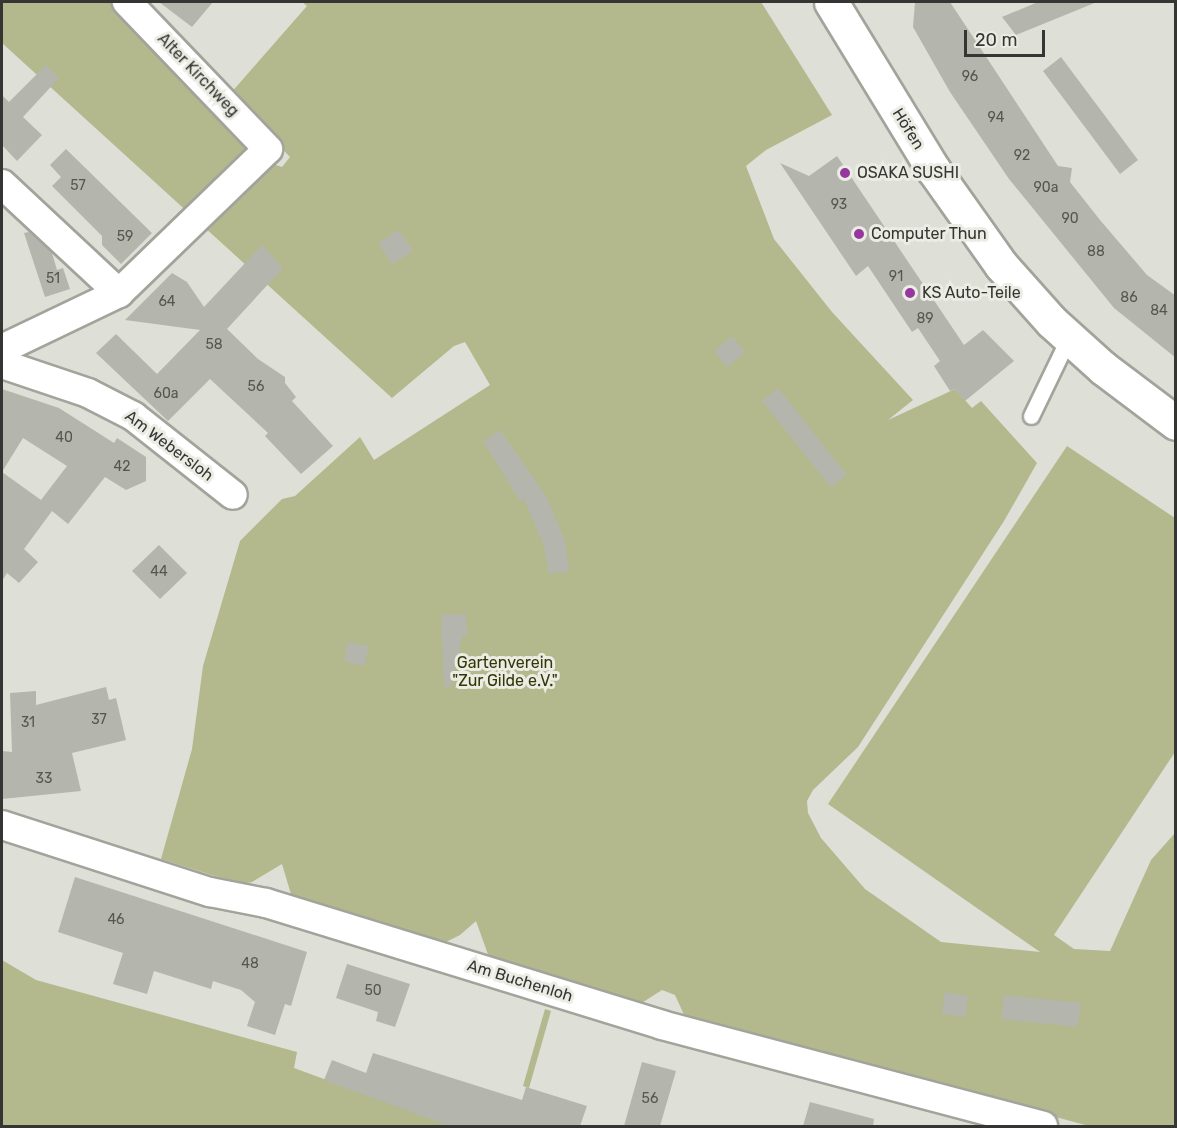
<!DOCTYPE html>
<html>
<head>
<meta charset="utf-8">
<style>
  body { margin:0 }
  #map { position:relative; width:1177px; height:1128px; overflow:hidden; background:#dedfd7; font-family:Rubik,sans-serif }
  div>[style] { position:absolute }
  .green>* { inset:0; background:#b3b98d }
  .building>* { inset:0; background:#b4b6ad }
  .roads { filter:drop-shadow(2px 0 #a2a49b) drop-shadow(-2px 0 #a2a49b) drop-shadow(0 2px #a2a49b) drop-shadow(0 -2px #a2a49b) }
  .lane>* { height:15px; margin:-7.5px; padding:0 7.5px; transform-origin:7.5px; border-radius:7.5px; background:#fff }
  .street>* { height:28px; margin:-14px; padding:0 14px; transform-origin:14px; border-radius:14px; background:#fff }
  .primary>* { height:33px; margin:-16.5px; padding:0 16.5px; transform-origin:16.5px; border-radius:16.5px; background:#fff }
  .dots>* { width:16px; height:16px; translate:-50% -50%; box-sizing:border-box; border:3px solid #ebede4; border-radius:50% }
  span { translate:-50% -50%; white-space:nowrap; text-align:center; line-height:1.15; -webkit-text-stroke:6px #ebede4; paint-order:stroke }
  .number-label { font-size:14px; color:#555652 }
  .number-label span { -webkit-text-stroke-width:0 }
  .street-label { font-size:16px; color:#353633 }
  .poi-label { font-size:16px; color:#353633 }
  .left { translate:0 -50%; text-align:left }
  .park-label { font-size:16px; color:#343706 }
  .frame { position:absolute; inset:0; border:3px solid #353633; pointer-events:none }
  .scale { position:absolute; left:964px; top:30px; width:81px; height:27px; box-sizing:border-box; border:3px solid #353633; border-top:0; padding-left:8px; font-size:18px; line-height:21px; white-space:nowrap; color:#353633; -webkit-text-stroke:4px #ebede4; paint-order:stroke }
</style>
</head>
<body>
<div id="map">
  <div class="green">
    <div style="clip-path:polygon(2px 2px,111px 2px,139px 25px,242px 135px,273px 164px,282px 167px,290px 157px,230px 94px,307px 6px,302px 2px,761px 2px,832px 115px,766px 150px,746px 166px,774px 239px,832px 312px,913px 400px,888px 420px,955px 389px,972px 408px,981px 401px,1037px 463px,1004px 521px,858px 747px,813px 790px,807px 801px,808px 813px,821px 838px,865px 889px,941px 942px,1040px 952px,828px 804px,1067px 446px,1175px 518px,1175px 752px,1054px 935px,1074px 949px,1110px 951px,1151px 860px,1175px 833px,1175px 1126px,1089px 1126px,685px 1017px,675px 995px,662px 990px,637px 1006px,490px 960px,476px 921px,460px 935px,442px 944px,293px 901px,282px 864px,252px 882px,240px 884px,161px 859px,192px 749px,203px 666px,240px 541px,282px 499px,295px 496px,360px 437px,374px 460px,490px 385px,465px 342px,454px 346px,392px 398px,2px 43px)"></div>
    <div style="clip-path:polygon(2px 960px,36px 980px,297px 1052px,294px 1068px,452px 1126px,2px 1126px)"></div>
    <div style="clip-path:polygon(545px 1009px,551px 1011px,529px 1088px,523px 1086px)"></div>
  </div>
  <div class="building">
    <div style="clip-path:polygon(159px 2px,213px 2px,192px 27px)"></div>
    <div style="clip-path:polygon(915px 2px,950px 2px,1058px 166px,1072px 168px,1070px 182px,1100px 220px,1147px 275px,1176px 296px,1176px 358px,1114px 308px,1009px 179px,950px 92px,913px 27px)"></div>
    <div style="clip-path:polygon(1038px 2px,1097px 2px,1016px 35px,1002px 17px)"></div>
    <div style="clip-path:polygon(1061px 57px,1138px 160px,1120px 174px,1043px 71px)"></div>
    <div style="clip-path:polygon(46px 65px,59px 78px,23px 117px,42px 135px,17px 161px,2px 145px,2px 95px,9px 102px)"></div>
    <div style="clip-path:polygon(66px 149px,152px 233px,121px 264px,102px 245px,102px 236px,52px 186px,61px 177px,50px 165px)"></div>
    <div style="clip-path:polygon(837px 156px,964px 345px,983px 330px,1014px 361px,965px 401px,955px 389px,950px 391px,934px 366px,940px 361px,918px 328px,912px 332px,868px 266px,856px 276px,780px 163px,809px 176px)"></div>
    <div style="clip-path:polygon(399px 230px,413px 251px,392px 264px,378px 243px)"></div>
    <div style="clip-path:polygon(29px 232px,52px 253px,57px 270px,63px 268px,70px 289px,45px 297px,24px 233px)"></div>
    <div style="clip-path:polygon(262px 245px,283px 268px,227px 329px,258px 359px,285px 377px,285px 383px,296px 397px,292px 401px,333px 446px,301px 474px,265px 436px,268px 433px,210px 379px,168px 421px,96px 353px,116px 334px,157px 374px,200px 330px,125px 320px,172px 273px,187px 282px,204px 307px)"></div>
    <div style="clip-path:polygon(732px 336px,745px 352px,727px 367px,714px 351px)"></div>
    <div style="clip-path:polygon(778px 388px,847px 475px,831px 487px,762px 401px)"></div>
    <div style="clip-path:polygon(2px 389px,59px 408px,114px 443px,117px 438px,146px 457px,146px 481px,126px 490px,105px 477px,68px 524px,52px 511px,24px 549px,38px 562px,19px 583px,7px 573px,2px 581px,2px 472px,41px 500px,67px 466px,23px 438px,2px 472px)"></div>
    <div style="clip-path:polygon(500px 430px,546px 496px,565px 541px,569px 571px,549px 574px,544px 546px,524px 499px,520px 501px,483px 441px)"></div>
    <div style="clip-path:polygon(159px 545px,187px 573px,160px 599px,132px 571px)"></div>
    <div style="clip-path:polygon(466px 614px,467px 635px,463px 635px,450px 687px,444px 687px,441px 615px)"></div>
    <div style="clip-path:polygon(348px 642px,369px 646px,364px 666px,344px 662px)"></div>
    <div style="clip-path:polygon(106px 687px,109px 700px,116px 698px,126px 740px,72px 753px,81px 791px,2px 799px,2px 751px,12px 752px,10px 693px,36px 691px,36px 705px)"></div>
    <div style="clip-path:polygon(75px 877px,307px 952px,291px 1006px,285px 1004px,275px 1035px,247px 1026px,255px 1002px,241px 990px,213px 981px,211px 989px,154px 971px,147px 994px,113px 984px,123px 953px,58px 932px)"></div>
    <div style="clip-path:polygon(347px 964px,410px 984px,395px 1027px,376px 1021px,378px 1012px,336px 998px)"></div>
    <div style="clip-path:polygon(945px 992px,968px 996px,965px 1017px,942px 1013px)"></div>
    <div style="clip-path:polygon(1004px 995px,1081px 1003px,1077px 1027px,1001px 1019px)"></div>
    <div style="clip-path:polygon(373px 1053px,522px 1100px,526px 1087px,587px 1106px,580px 1126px,450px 1126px,324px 1080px,332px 1060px,366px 1073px)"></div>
    <div style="clip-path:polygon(642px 1062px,676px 1071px,660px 1126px,624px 1126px)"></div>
    <div style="clip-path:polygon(810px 1102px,874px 1119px,873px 1126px,803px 1126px)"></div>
  </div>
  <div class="roads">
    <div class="lane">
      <div style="left:1031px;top:416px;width:88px;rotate:-64.3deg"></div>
    </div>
    <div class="street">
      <div style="left:2px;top:184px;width:160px;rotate:43deg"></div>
      <div style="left:2px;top:349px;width:130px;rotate:-25.6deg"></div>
      <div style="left:119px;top:293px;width:207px;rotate:-44deg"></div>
      <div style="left:268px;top:149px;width:204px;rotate:-133.8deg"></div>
      <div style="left:2px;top:364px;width:91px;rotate:18.6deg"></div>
      <div style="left:88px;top:393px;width:51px;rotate:27.1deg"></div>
      <div style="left:133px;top:416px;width:127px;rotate:38.3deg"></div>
      <div style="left:2px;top:825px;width:219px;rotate:17.9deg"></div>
      <div style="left:210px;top:892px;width:57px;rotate:11.1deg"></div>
      <div style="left:266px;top:903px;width:414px;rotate:17.1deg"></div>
      <div style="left:662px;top:1025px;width:394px;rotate:14.8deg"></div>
    </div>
    <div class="primary">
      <div style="left:831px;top:2px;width:196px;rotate:58.6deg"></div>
      <div style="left:933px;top:169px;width:118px;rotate:54.7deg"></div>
      <div style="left:1001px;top:265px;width:76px;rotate:48.2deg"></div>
      <div style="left:1052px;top:322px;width:69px;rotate:42deg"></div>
      <div style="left:1103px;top:368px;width:91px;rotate:37deg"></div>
    </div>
  </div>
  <div class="dots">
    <div style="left:845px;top:173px;background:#96379f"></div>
    <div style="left:859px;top:234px;background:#96379f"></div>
    <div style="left:910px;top:293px;background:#96379f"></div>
  </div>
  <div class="number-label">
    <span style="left:970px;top:77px">96</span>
    <span style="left:996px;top:118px">94</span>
    <span style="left:1022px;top:156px">92</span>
    <span style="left:78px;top:186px">57</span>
    <span style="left:1046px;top:188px">90a</span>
    <span style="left:839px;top:205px">93</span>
    <span style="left:1070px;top:219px">90</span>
    <span style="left:125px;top:237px">59</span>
    <span style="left:1096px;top:252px">88</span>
    <span style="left:896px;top:277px">91</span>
    <span style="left:53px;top:279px">51</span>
    <span style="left:1129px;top:298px">86</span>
    <span style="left:167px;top:302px">64</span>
    <span style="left:1159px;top:311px">84</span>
    <span style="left:925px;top:319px">89</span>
    <span style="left:214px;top:345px">58</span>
    <span style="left:256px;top:387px">56</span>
    <span style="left:166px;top:394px">60a</span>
    <span style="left:64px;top:438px">40</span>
    <span style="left:122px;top:467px">42</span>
    <span style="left:159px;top:572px">44</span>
    <span style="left:99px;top:720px">37</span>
    <span style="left:28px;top:723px">31</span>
    <span style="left:44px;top:779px">33</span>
    <span style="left:116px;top:920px">46</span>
    <span style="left:250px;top:964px">48</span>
    <span style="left:373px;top:991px">50</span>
    <span style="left:650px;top:1099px">56</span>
  </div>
  <div class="street-label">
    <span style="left:198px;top:75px;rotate:46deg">Alter Kirchweg</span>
    <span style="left:908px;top:129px;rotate:58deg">Höfen</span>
    <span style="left:169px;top:446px;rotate:37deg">Am Webersloh</span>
    <span style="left:520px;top:981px;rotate:17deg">Am Buchenloh</span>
  </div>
  <div class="poi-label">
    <span class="left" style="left:857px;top:173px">OSAKA SUSHI</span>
    <span class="left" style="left:871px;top:234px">Computer Thun</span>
    <span class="left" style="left:922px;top:293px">KS Auto-Teile</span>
  </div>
  <div class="park-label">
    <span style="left:505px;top:672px">Gartenverein<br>"Zur Gilde e.V."</span>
  </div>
  <div class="frame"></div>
  <div class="scale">20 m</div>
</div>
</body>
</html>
